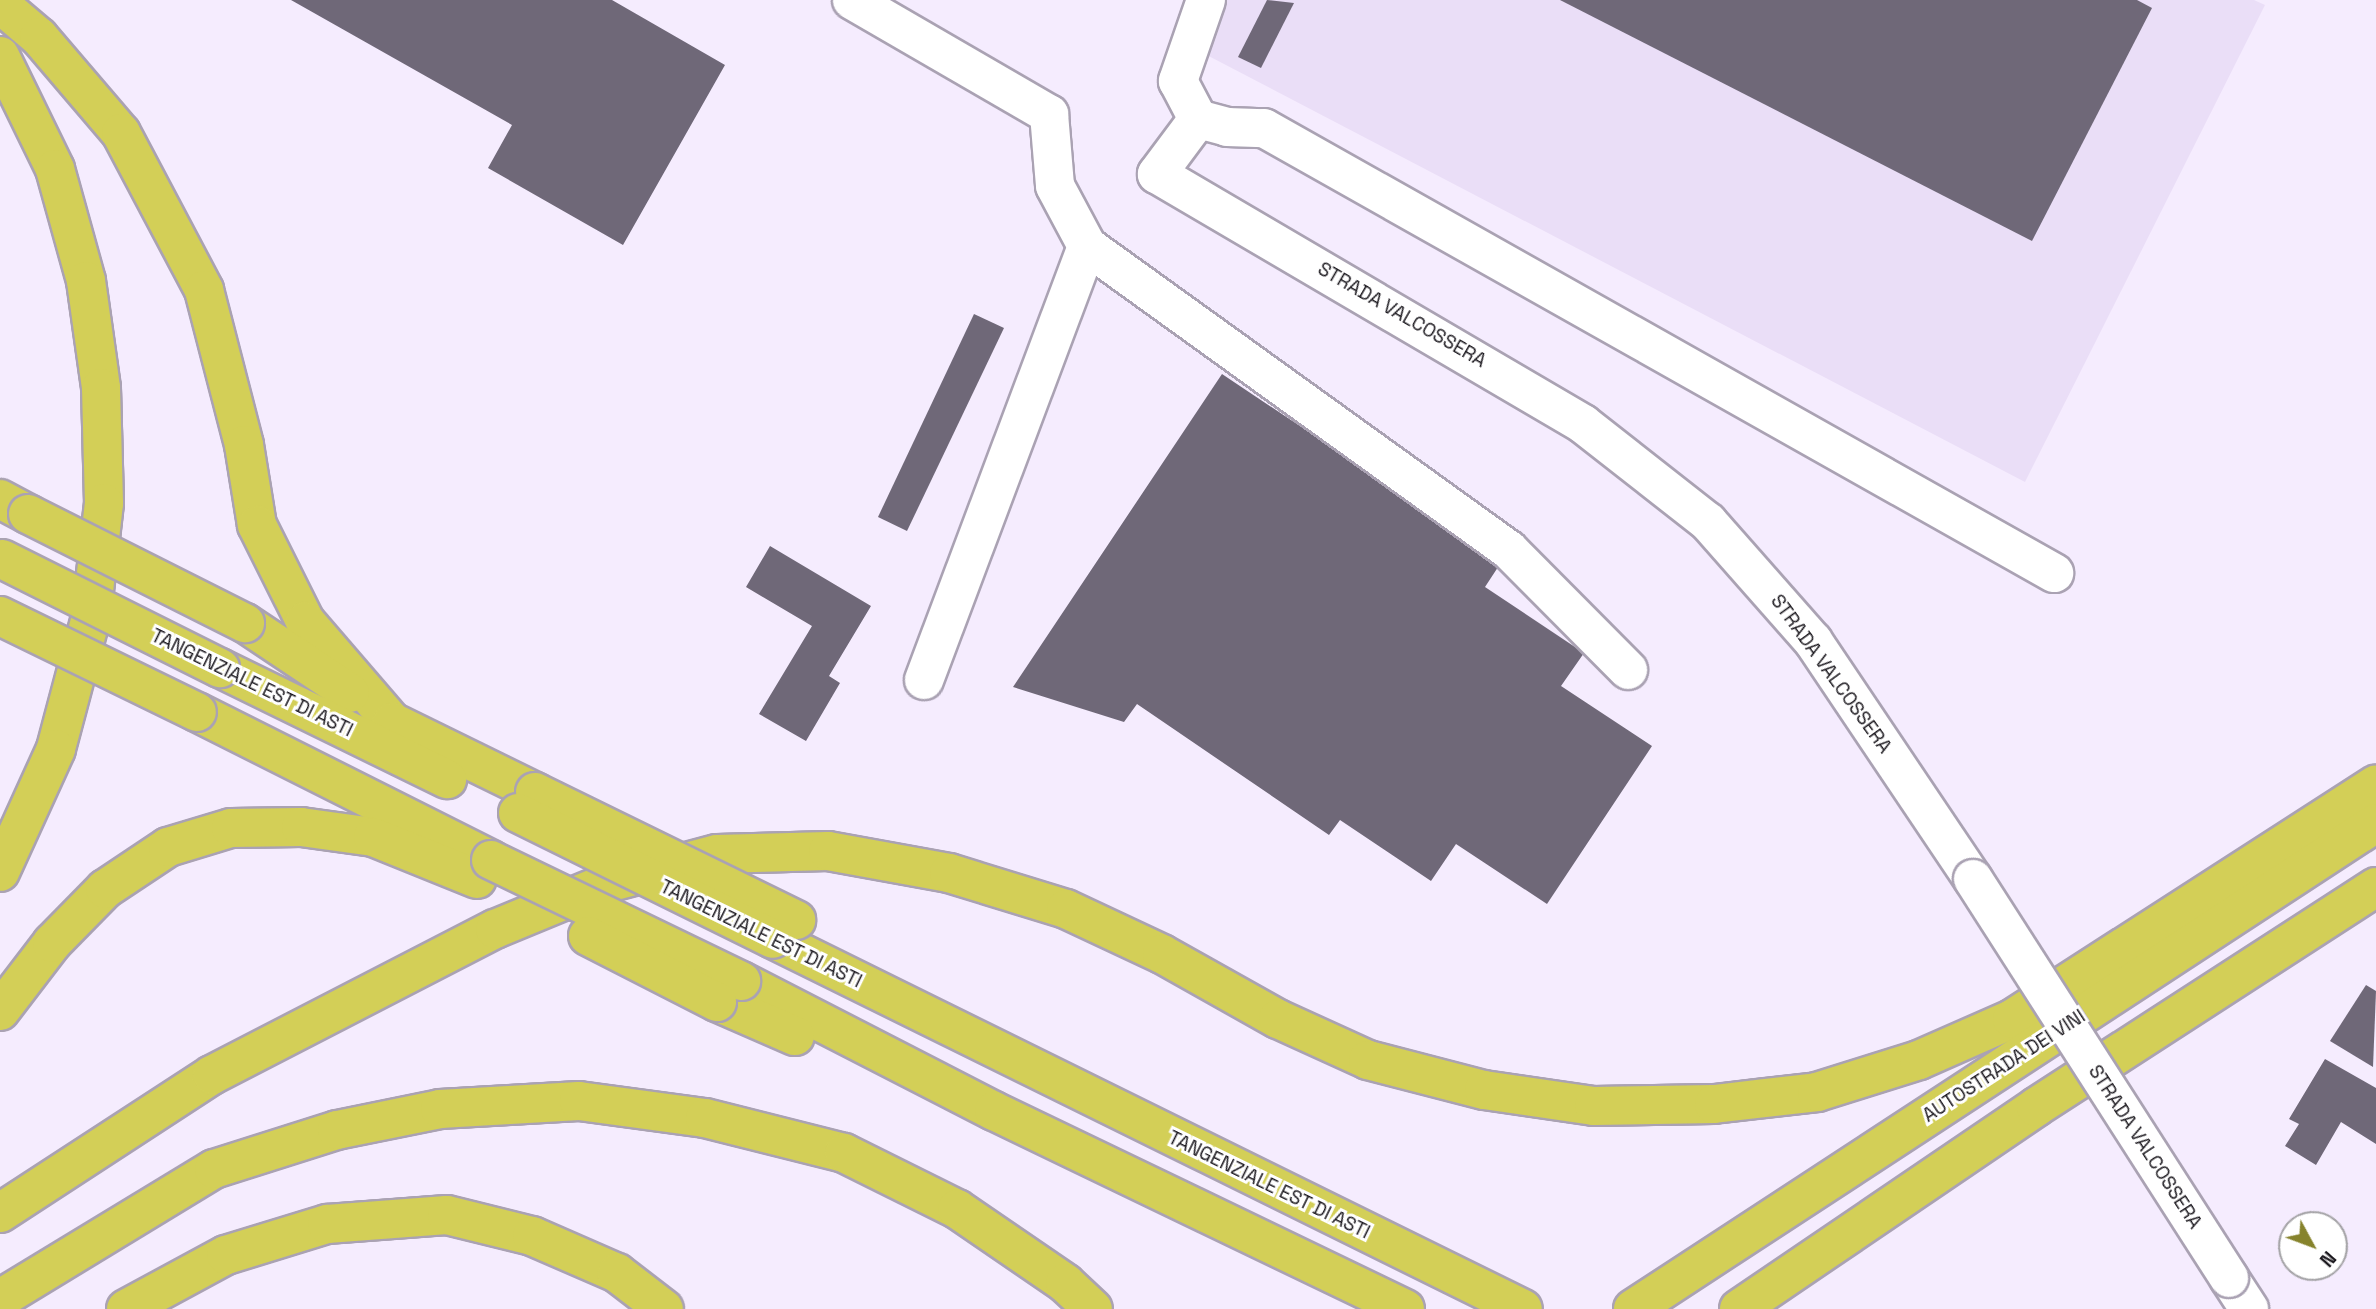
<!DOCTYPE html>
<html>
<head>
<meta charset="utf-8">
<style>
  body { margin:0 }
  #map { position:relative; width:2376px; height:1309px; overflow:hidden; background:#f5ecfe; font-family:"Space Grotesk",sans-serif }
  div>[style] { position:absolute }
  .built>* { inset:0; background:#eadef7 }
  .building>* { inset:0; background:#6f6878 }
  .roads { filter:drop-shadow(2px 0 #aaa2b3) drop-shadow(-2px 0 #aaa2b3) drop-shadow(0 2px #aaa2b3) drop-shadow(0 -2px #aaa2b3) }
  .minor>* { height:38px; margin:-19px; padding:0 19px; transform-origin:19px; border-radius:19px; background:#fff }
  .highway>* { height:38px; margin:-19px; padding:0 19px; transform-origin:19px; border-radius:19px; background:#d3cf57 }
  .bridges { filter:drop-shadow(2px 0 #aaa2b3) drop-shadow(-2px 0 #aaa2b3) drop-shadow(0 2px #aaa2b3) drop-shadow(0 -2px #aaa2b3) }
  .minor-bridge>* { height:38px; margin:-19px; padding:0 19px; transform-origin:19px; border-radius:19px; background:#fff }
  .highway-bridge>* { height:38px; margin:-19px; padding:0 19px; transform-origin:19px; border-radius:19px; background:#d3cf57 }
  span { translate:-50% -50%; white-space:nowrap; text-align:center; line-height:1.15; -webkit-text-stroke:6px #fff; paint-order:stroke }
  .street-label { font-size:19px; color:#1a171d }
  .north { position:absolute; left:2278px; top:1211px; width:70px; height:70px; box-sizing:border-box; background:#fff; border:2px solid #a3a2a5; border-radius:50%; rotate:131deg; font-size:19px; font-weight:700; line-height:28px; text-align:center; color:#1a171d }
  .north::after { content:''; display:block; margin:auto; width:24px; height:32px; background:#86832c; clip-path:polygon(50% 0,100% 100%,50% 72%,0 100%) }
</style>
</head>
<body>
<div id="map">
  <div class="built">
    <div style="clip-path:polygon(1219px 0,2254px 0,2265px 5px,2025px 482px,1199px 51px)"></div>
  </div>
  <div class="building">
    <div style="clip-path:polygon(291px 0,612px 0,725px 65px,623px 245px,488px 168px,512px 125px)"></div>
    <div style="clip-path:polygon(1267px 0,1294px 3px,1261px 68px,1238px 57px)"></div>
    <div style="clip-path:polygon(1560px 0,2137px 0,2152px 8px,2032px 241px)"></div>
    <div style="clip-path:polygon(974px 314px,1004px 328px,907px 531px,878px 517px)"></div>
    <div style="clip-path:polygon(1222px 374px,1502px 561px,1485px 587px,1584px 653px,1561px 686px,1652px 746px,1547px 904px,1456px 844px,1431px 881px,1340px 820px,1329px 835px,1137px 704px,1124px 722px,1013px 687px)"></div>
    <div style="clip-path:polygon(770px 546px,871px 606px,829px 676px,840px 683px,806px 741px,759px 714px,812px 626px,746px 587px)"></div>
    <div style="clip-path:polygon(2366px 985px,2376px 991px,2373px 1067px,2330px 1041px)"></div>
    <div style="clip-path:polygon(2325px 1059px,2376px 1088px,2376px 1144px,2341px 1122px,2316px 1165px,2285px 1146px,2299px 1124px,2289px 1119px)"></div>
  </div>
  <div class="roads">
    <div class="minor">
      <div style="left:852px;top:0;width:228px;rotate:30.1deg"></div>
      <div style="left:1049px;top:114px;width:72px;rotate:85.2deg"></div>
      <div style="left:1055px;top:186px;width:68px;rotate:61.9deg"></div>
      <div style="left:1087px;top:246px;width:520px;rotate:35.77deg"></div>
      <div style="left:1509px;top:550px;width:169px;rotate:45.2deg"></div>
      <div style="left:1206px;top:0;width:86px;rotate:109.1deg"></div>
      <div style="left:1178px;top:81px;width:43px;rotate:62.2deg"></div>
      <div style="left:1198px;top:119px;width:30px;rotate:15deg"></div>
      <div style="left:1227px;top:127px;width:37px;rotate:2deg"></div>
      <div style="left:1264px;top:128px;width:907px;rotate:29.39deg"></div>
      <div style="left:1198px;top:119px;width:69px;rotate:126.7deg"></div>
      <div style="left:1157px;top:174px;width:494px;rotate:30.4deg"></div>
      <div style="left:1583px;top:424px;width:159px;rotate:38.1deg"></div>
      <div style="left:1708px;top:522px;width:159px;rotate:48.6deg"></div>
      <div style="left:1813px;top:641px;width:287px;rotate:56.1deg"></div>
      <div style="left:924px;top:680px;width:464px;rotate:-69.4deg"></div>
      <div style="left:2229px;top:1278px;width:37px;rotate:57deg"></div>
    </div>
    <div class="highway">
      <div style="left:0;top:4px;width:51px;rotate:40.2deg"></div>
      <div style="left:39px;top:37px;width:126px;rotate:49.5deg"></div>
      <div style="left:121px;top:133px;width:178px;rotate:62.1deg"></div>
      <div style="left:204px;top:290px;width:160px;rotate:75.5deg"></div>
      <div style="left:244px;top:445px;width:81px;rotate:80.8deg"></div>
      <div style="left:257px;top:525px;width:107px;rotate:63.4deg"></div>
      <div style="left:305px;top:621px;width:133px;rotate:49.3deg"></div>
      <div style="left:392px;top:722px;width:159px;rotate:26.1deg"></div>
      <div style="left:0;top:56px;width:126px;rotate:64deg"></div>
      <div style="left:55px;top:169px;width:116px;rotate:74.5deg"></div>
      <div style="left:86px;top:281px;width:108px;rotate:82deg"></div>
      <div style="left:101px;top:388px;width:115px;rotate:88.5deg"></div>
      <div style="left:104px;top:503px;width:115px;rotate:96.5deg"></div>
      <div style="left:91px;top:617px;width:137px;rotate:104.9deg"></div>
      <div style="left:56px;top:749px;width:135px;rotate:114.5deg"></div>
      <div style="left:0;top:499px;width:32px;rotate:28deg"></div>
      <div style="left:245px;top:623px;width:126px;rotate:33.7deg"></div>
      <div style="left:220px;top:668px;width:253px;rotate:26.1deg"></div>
      <div style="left:197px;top:712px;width:329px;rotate:26.7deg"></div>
      <div style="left:773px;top:939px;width:836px;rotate:26.26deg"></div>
      <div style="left:741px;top:981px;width:284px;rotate:27.2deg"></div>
      <div style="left:994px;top:1111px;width:456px;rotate:25.7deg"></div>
      <div style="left:717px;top:1002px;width:85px;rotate:23.6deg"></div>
      <div style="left:0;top:1011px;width:86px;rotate:-52.6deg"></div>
      <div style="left:52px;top:943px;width:76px;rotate:-45.5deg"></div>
      <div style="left:105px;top:889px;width:76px;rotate:-33.7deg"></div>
      <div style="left:168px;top:847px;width:66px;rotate:-16.8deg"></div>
      <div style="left:231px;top:828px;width:70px;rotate:-0.8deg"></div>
      <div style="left:301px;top:827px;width:73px;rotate:7.9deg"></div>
      <div style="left:373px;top:837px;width:112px;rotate:22deg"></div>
      <div style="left:0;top:1213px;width:253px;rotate:-33.1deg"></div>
      <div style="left:212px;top:1075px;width:318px;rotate:-27.3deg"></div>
      <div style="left:495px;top:929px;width:118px;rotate:-22.4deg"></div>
      <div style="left:604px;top:884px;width:117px;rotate:-14.9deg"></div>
      <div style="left:717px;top:854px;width:111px;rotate:-1.5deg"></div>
      <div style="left:828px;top:851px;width:123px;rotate:10.3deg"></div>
      <div style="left:949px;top:873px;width:122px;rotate:17.1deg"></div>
      <div style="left:1066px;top:909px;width:106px;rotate:25.1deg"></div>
      <div style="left:1162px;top:954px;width:133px;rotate:29.3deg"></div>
      <div style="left:1278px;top:1019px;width:99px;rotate:24.5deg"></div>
      <div style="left:1368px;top:1060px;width:120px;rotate:14.5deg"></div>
      <div style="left:1484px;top:1090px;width:111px;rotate:8.3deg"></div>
      <div style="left:1594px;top:1106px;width:120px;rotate:-1deg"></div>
      <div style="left:1714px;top:1104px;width:104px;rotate:-6.6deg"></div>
      <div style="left:1817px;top:1092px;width:107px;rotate:-17.4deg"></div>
      <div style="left:1919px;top:1060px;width:102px;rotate:-23.8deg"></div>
      <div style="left:2012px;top:1019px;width:433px;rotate:-32.8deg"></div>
      <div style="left:0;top:1299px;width:250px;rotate:-31.3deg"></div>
      <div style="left:214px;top:1169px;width:129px;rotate:-17.6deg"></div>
      <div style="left:337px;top:1130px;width:105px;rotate:-11.5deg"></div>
      <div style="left:440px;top:1109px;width:139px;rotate:-3.3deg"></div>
      <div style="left:579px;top:1101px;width:127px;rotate:7.7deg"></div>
      <div style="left:705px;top:1118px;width:143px;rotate:14.1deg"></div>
      <div style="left:844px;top:1153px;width:126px;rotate:26.4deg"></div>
      <div style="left:957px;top:1209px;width:131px;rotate:34.4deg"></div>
      <div style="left:1065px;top:1283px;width:38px;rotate:43deg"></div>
      <div style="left:126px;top:1309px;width:114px;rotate:-28.4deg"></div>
      <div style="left:226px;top:1255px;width:106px;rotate:-17.1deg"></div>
      <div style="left:327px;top:1224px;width:120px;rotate:-4.3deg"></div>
      <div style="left:447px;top:1215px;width:88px;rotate:13.9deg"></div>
      <div style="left:532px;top:1236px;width:93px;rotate:23.5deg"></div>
      <div style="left:617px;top:1273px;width:59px;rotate:37.5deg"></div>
      <div style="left:1633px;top:1309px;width:888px;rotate:-33.19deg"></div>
      <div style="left:1739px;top:1309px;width:359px;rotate:-34.2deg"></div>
      <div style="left:2036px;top:1107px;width:405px;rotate:-32.9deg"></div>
    </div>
  </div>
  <div class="bridges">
    <div class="minor-bridge">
      <div style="left:1973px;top:879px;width:474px;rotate:57.3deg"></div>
    </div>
    <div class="highway-bridge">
      <div style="left:28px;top:514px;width:243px;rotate:26.7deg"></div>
      <div style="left:2px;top:559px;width:244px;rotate:26.6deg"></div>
      <div style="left:0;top:616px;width:219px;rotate:26deg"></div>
      <div style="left:535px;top:792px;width:291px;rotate:26.1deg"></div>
      <div style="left:518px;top:813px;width:284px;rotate:26.3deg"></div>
      <div style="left:491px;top:860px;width:278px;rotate:25.8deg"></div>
      <div style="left:588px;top:936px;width:145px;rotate:27.1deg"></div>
    </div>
  </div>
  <div class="street-label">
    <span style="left:1402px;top:315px;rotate:30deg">STRADA VALCOSSERA</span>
    <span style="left:1831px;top:674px;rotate:54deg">STRADA VALCOSSERA</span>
    <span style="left:252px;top:683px;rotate:26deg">TANGENZIALE EST DI ASTI</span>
    <span style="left:761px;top:934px;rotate:26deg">TANGENZIALE EST DI ASTI</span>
    <span style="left:2004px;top:1066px;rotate:-33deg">AUTOSTRADA DEI VINI</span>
    <span style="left:2145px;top:1147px;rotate:57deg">STRADA VALCOSSERA</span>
    <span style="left:1269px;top:1185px;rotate:26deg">TANGENZIALE EST DI ASTI</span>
  </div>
  <div class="north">N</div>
</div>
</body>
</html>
